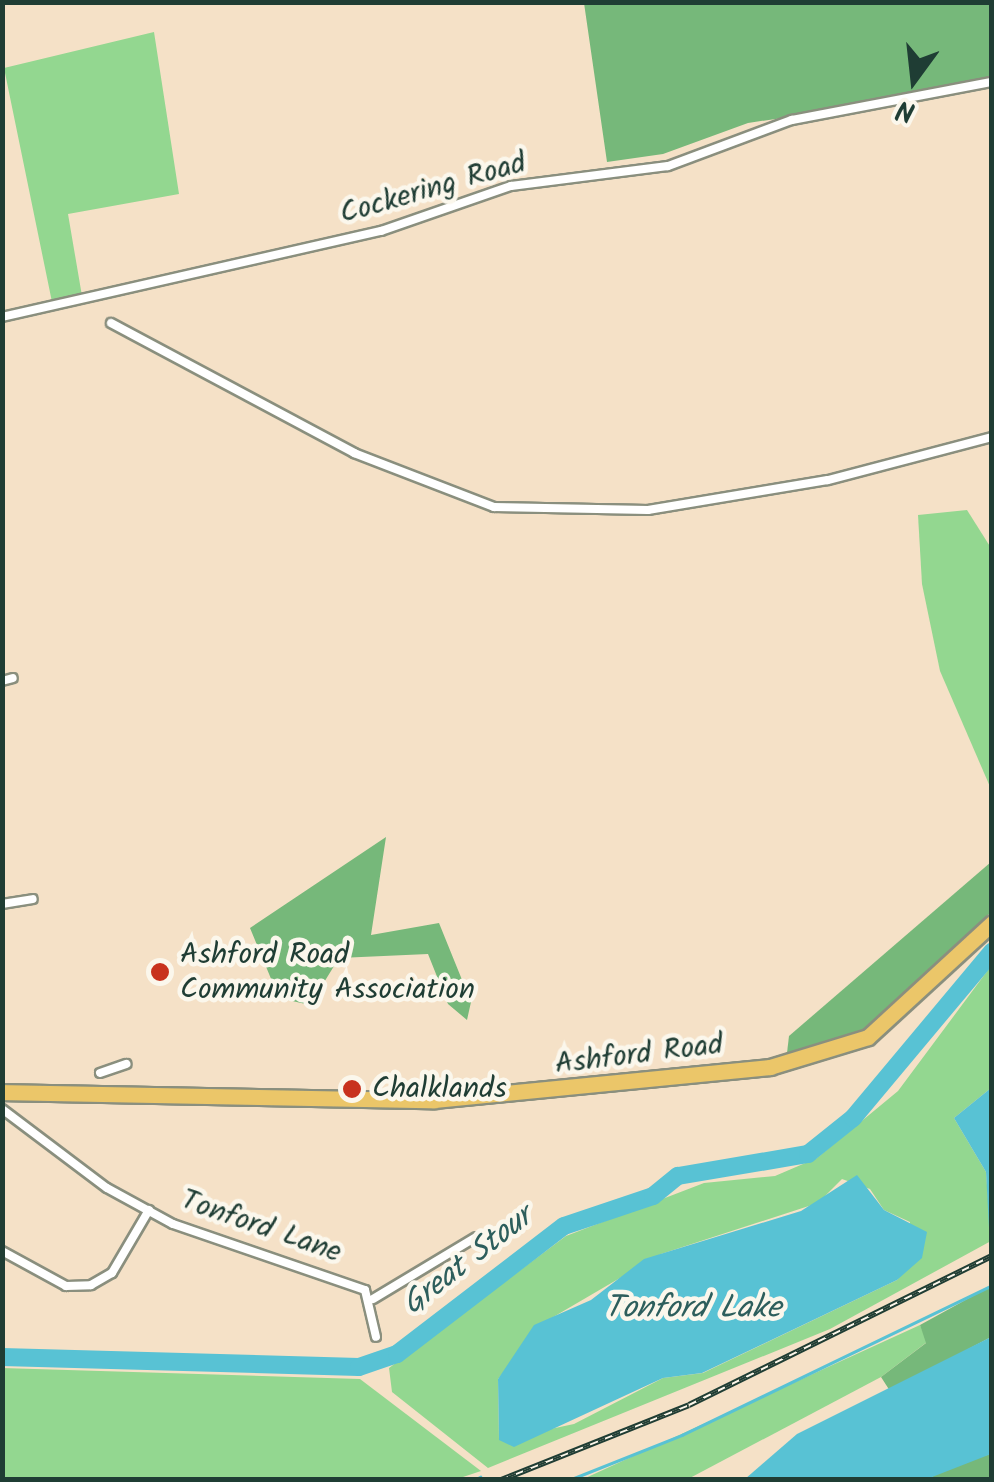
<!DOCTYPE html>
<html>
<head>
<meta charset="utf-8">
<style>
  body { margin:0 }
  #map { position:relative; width:994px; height:1482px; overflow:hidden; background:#f5e1c7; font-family:Kalam,sans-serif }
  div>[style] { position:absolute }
  .green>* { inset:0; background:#93d790 }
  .forest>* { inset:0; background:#76b87a }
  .water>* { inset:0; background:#58c2d4 }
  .stream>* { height:2.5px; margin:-1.25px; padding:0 1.25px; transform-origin:1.25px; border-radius:1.25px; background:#58c2d4 }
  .river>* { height:18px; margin:-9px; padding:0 9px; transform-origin:9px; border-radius:9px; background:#58c2d4 }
  .roads { filter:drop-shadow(2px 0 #8a8f7e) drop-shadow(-2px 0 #8a8f7e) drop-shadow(0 2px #8a8f7e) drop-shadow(0 -2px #8a8f7e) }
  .street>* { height:8px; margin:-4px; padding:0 4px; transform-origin:4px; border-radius:4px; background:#fff }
  .highway>* { height:15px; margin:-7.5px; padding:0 7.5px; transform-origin:7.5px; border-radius:7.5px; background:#ebc669 }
  .rail>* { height:6px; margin-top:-3px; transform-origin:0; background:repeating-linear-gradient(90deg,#fbf7ec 0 8px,#1f3d34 0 16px); box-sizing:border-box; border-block:2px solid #1f3d34 }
  .dots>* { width:28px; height:28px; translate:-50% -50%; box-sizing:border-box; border:5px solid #fbf7ec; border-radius:50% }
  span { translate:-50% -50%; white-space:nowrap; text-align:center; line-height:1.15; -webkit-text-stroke:9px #fbf7ec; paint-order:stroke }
  .street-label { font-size:30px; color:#1f3d34 }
  .poi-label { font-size:30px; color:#1f3d34 }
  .left { translate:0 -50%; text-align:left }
  .water-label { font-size:32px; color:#2d5e5c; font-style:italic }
  .frame { position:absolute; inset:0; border:5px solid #1f3d34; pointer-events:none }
  .north { position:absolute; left:864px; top:30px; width:100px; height:100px; -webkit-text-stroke:8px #fbf7ec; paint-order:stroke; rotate:195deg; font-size:28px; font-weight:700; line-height:40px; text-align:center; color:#1f3d34 }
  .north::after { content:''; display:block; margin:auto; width:35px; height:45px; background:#1f3d34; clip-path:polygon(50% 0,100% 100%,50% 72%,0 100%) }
</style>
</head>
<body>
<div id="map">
  <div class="green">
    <div style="clip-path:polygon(154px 32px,179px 194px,68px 214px,82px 296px,52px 302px,4px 68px)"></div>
    <div style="clip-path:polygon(967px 510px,991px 548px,991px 789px,940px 671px,922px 584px,918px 515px)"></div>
    <div style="clip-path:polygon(evenodd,991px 966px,991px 1088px,954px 1118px,986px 1172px,991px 1241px,830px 1329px,488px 1468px,392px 1392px,389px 1368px,566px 1236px,704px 1183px,775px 1176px,817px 1158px,898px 1091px,991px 966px,842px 1179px,870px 1189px,884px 1210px,910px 1222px,908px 1266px,897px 1280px,703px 1373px,663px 1378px,574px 1424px,499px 1440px,498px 1379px,543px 1323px,661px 1254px,818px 1203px,842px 1179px)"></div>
    <div style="clip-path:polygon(920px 1325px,927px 1342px,881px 1377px,688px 1479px,581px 1480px)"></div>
    <div style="clip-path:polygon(2px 1368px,360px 1379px,481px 1471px,454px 1480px,3px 1479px)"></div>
  </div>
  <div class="forest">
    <div style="clip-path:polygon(584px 3px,991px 3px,991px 78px,950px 93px,748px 123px,663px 154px,607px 162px)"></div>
    <div style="clip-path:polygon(386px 837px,371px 935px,439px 923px,471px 1002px,467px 1020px,448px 1004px,428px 954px,339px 958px,310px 1005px,279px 998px,250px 928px)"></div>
    <div style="clip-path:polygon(991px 862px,991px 912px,916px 991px,864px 1030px,787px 1053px,789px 1036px)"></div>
    <div style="clip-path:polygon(991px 1286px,991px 1337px,890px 1391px,881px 1377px,926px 1343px,920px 1325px)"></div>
    <div style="clip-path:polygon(991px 1454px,991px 1479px,926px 1480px,956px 1463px)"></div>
  </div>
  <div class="water">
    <div style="clip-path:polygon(991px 1088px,992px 1226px,989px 1228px,986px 1172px,954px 1118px)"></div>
    <div style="clip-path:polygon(857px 1175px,884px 1210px,927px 1232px,922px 1258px,897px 1280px,702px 1373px,663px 1378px,514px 1447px,499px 1440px,498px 1379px,534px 1325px,591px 1300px,644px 1259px,801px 1211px)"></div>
    <div style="clip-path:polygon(991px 1337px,991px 1454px,927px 1479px,745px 1479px,797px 1434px)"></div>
  </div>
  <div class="stream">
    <div style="left:474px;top:1480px;width:7px;rotate:-27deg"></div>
    <div style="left:569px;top:1480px;width:122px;rotate:-21.7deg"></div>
    <div style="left:682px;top:1435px;width:344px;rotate:-25.8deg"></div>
  </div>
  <div class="river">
    <div style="left:2px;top:1357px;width:357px;rotate:1.6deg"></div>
    <div style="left:359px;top:1367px;width:40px;rotate:-18.9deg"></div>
    <div style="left:397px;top:1354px;width:210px;rotate:-37.5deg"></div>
    <div style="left:564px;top:1226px;width:94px;rotate:-18.6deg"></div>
    <div style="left:653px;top:1196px;width:32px;rotate:-39deg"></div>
    <div style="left:678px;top:1176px;width:132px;rotate:-9.6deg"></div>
    <div style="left:808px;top:1154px;width:58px;rotate:-38.7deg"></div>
    <div style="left:853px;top:1118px;width:217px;rotate:-50.1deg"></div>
  </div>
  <div class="roads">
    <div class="street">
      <div style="left:2px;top:317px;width:389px;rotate:-12.8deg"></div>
      <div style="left:381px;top:231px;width:138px;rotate:-19.1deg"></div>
      <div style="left:511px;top:186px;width:158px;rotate:-7.3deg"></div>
      <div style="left:668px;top:166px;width:132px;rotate:-20.4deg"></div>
      <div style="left:792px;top:120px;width:204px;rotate:-10.8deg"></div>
      <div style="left:111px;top:323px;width:276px;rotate:28.1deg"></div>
      <div style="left:354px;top:453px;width:150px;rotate:21.1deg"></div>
      <div style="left:494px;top:507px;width:154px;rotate:1.1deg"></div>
      <div style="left:648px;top:510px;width:182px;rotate:-9.5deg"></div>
      <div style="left:828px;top:480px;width:170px;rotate:-14.7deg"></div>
      <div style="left:2px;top:681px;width:11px;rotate:-15deg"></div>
      <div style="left:2px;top:904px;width:31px;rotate:-9deg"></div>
      <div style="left:100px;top:1073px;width:28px;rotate:-19deg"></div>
      <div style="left:2px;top:1109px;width:131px;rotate:37deg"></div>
      <div style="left:107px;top:1188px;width:75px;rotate:28.6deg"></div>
      <div style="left:173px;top:1224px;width:203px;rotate:19deg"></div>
      <div style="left:365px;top:1290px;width:48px;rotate:76.8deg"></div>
      <div style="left:2px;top:1251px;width:73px;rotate:28.7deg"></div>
      <div style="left:66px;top:1286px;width:25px;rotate:-2deg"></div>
      <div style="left:91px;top:1285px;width:24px;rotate:-30deg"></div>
      <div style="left:112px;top:1273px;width:73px;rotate:-59.6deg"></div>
      <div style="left:373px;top:1299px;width:120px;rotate:-31deg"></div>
    </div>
    <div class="highway">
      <div style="left:2px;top:1092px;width:432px;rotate:1.1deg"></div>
      <div style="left:434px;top:1100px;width:338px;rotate:-5.6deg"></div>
      <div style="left:770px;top:1067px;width:102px;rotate:-17deg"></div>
      <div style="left:868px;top:1037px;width:168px;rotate:-42.6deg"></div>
    </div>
  </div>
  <div class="rail">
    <div style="left:501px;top:1480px;width:202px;rotate:-21.7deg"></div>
    <div style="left:689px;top:1405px;width:338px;rotate:-26.2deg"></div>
  </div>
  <div class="dots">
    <div style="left:160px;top:972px;background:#c8321e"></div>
    <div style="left:352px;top:1089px;background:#c8321e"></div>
  </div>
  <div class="street-label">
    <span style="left:433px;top:189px;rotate:-16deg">Cockering Road</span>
    <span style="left:639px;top:1055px;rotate:-7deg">Ashford Road</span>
    <span style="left:261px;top:1227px;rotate:19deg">Tonford Lane</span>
  </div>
  <div class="poi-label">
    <span class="left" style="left:180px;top:972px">Ashford Road<br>Community Association</span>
    <span class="left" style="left:372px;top:1089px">Chalklands</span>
  </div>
  <div class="water-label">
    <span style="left:468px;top:1262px;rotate:-38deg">Great Stour</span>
    <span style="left:693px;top:1309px">Tonford Lake</span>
  </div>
  <div class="frame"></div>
  <div class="north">N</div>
</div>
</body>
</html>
